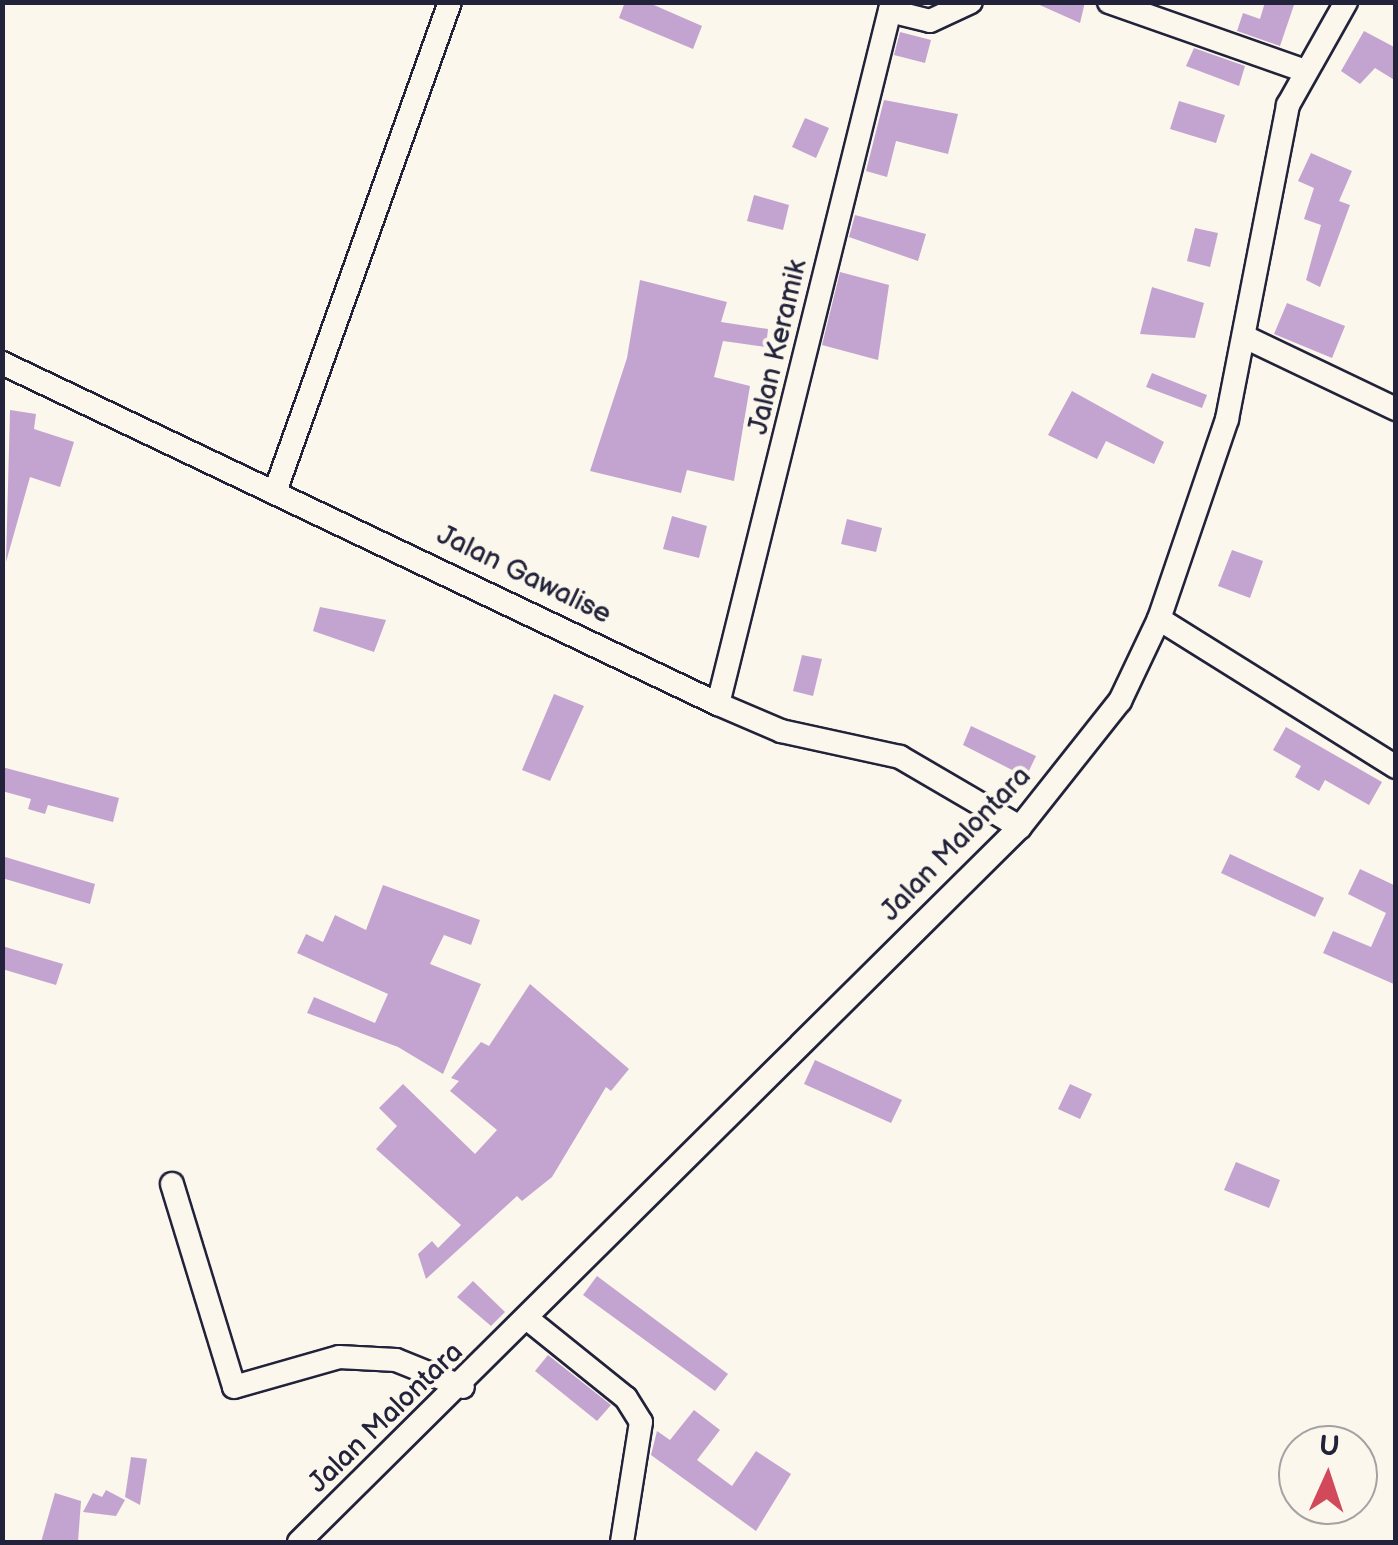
<!DOCTYPE html>
<html>
<head>
<meta charset="utf-8">
<style>
  body { margin:0 }
  #map { position:relative; width:1398px; height:1545px; overflow:hidden; background:#fbf7ec; font-family:"Balsamiq Sans",sans-serif }
  div>[style] { position:absolute }
  .building>* { inset:0; background:#c3a4d0 }
  .roads { filter:drop-shadow(2px 0 #22223b) drop-shadow(-2px 0 #22223b) drop-shadow(0 2px #22223b) drop-shadow(0 -2px #22223b) }
  .minor>* { height:22px; margin:-11px; padding:0 11px; transform-origin:11px; border-radius:11px; background:#fbf7ec }
  span { translate:-50% -50%; white-space:nowrap; text-align:center; line-height:1.15; -webkit-text-stroke:8px #fbf7ec; paint-order:stroke }
  .street-label { font-size:28px; color:#22223b }
  .frame { position:absolute; inset:0; border:5px solid #22223b; pointer-events:none }
  .north { position:absolute; left:1278px; top:1425px; width:100px; height:100px; box-sizing:border-box; background:#fbf7ec; border:2px solid #a4a2a5; border-radius:50%; rotate:3deg; font-size:28px; font-weight:700; line-height:40px; text-align:center; color:#22223b }
  .north::after { content:''; display:block; margin:auto; width:35px; height:45px; background:#d1495b; clip-path:polygon(50% 0,100% 100%,50% 72%,0 100%) }
</style>
</head>
<body>
<div id="map">
  <div class="building">
    <div style="clip-path:polygon(625px 2px,647px 2px,702px 26px,693px 49px,619px 18px)"></div>
    <div style="clip-path:polygon(1033px 2px,1085px 2px,1080px 23px)"></div>
    <div style="clip-path:polygon(1265px 2px,1295px 2px,1280px 46px,1237px 31px,1243px 13px,1260px 19px)"></div>
    <div style="clip-path:polygon(1364px 31px,1396px 48px,1396px 81px,1375px 68px,1360px 84px,1341px 71px)"></div>
    <div style="clip-path:polygon(900px 32px,931px 40px,925px 63px,894px 55px)"></div>
    <div style="clip-path:polygon(1194px 48px,1245px 66px,1239px 86px,1186px 66px)"></div>
    <div style="clip-path:polygon(884px 100px,958px 114px,948px 154px,896px 141px,887px 177px,866px 171px)"></div>
    <div style="clip-path:polygon(1179px 101px,1225px 115px,1216px 143px,1170px 129px)"></div>
    <div style="clip-path:polygon(805px 118px,829px 128px,816px 158px,792px 147px)"></div>
    <div style="clip-path:polygon(1311px 153px,1352px 171px,1339px 201px,1350px 205px,1320px 287px,1306px 280px,1321px 225px,1304px 219px,1314px 188px,1298px 181px)"></div>
    <div style="clip-path:polygon(754px 195px,789px 205px,783px 230px,747px 221px)"></div>
    <div style="clip-path:polygon(855px 215px,926px 234px,918px 261px,849px 237px)"></div>
    <div style="clip-path:polygon(1195px 228px,1218px 233px,1210px 267px,1187px 261px)"></div>
    <div style="clip-path:polygon(840px 272px,889px 285px,878px 360px,822px 345px)"></div>
    <div style="clip-path:polygon(640px 280px,727px 302px,721px 322px,768px 329px,766px 347px,723px 341px,714px 377px,750px 386px,734px 481px,687px 470px,681px 493px,590px 471px,627px 358px)"></div>
    <div style="clip-path:polygon(1152px 287px,1204px 303px,1195px 338px,1140px 334px)"></div>
    <div style="clip-path:polygon(1287px 303px,1345px 326px,1332px 358px,1274px 334px)"></div>
    <div style="clip-path:polygon(1152px 373px,1207px 395px,1202px 408px,1146px 387px)"></div>
    <div style="clip-path:polygon(1072px 391px,1164px 442px,1154px 464px,1106px 441px,1097px 459px,1048px 435px)"></div>
    <div style="clip-path:polygon(10px 410px,36px 414px,34px 429px,74px 442px,60px 487px,30px 477px,6px 562px)"></div>
    <div style="clip-path:polygon(672px 516px,707px 526px,699px 558px,663px 549px)"></div>
    <div style="clip-path:polygon(847px 519px,882px 528px,876px 552px,841px 544px)"></div>
    <div style="clip-path:polygon(1232px 550px,1263px 561px,1250px 598px,1218px 586px)"></div>
    <div style="clip-path:polygon(320px 607px,386px 620px,374px 652px,313px 631px)"></div>
    <div style="clip-path:polygon(802px 655px,822px 659px,813px 696px,793px 691px)"></div>
    <div style="clip-path:polygon(554px 694px,584px 706px,550px 781px,522px 770px)"></div>
    <div style="clip-path:polygon(971px 726px,1036px 756px,1026px 777px,963px 745px)"></div>
    <div style="clip-path:polygon(1286px 727px,1382px 782px,1369px 805px,1325px 780px,1319px 791px,1295px 777px,1301px 766px,1273px 750px)"></div>
    <div style="clip-path:polygon(2px 767px,119px 798px,113px 822px,48px 805px,45px 814px,28px 809px,31px 799px,2px 791px)"></div>
    <div style="clip-path:polygon(1230px 854px,1324px 898px,1315px 917px,1221px 873px)"></div>
    <div style="clip-path:polygon(2px 856px,95px 884px,90px 904px,2px 878px)"></div>
    <div style="clip-path:polygon(1360px 869px,1396px 886px,1396px 985px,1323px 953px,1333px 931px,1371px 947px,1386px 913px,1348px 894px)"></div>
    <div style="clip-path:polygon(383px 885px,480px 920px,471px 945px,444px 935px,430px 964px,481px 984px,443px 1074px,398px 1047px,307px 1013px,314px 997px,375px 1023px,388px 994px,297px 953px,306px 934px,323px 942px,335px 915px,366px 930px)"></div>
    <div style="clip-path:polygon(2px 946px,63px 964px,56px 985px,2px 969px)"></div>
    <div style="clip-path:polygon(530px 984px,629px 1069px,611px 1091px,606px 1087px,552px 1177px,522px 1201px,517px 1196px,426px 1279px,418px 1254px,432px 1241px,438px 1248px,461px 1225px,376px 1149px,397px 1126px,379px 1108px,403px 1084px,475px 1154px,497px 1130px,450px 1091px,459px 1081px,451px 1078px,481px 1042px,489px 1046px)"></div>
    <div style="clip-path:polygon(815px 1060px,902px 1100px,891px 1123px,804px 1084px)"></div>
    <div style="clip-path:polygon(1070px 1084px,1092px 1094px,1080px 1119px,1058px 1109px)"></div>
    <div style="clip-path:polygon(1236px 1162px,1280px 1180px,1269px 1208px,1224px 1190px)"></div>
    <div style="clip-path:polygon(597px 1276px,728px 1374px,715px 1391px,583px 1295px)"></div>
    <div style="clip-path:polygon(473px 1281px,505px 1312px,491px 1326px,457px 1297px)"></div>
    <div style="clip-path:polygon(548px 1355px,611px 1405px,597px 1421px,535px 1371px)"></div>
    <div style="clip-path:polygon(694px 1410px,720px 1430px,697px 1460px,732px 1486px,756px 1451px,791px 1474px,756px 1531px,651px 1455px,657px 1431px,670px 1440px)"></div>
    <div style="clip-path:polygon(131px 1457px,147px 1459px,140px 1505px,125px 1497px)"></div>
    <div style="clip-path:polygon(106px 1490px,125px 1500px,116px 1516px,83px 1512px,93px 1493px,102px 1497px)"></div>
    <div style="clip-path:polygon(55px 1493px,81px 1501px,78px 1542px,41px 1542px)"></div>
  </div>
  <div class="roads">
    <div class="minor">
      <div style="left:1109px;top:2px;width:205px;rotate:19.4deg"></div>
      <div style="left:890px;top:11px;width:41px;rotate:14deg"></div>
      <div style="left:930px;top:21px;width:45px;rotate:-24.9deg"></div>
      <div style="left:1247px;top:338px;width:165px;rotate:25.5deg"></div>
      <div style="left:2px;top:363px;width:793px;rotate:25.47deg"></div>
      <div style="left:718px;top:704px;width:69px;rotate:23.2deg"></div>
      <div style="left:781px;top:731px;width:122px;rotate:12.3deg"></div>
      <div style="left:900px;top:757px;width:139px;rotate:30.3deg"></div>
      <div style="left:276px;top:489px;width:517px;rotate:-70.34deg"></div>
      <div style="left:1159px;top:619px;width:279px;rotate:32deg"></div>
      <div style="left:718px;top:704px;width:723px;rotate:-76.08deg"></div>
      <div style="left:172px;top:1184px;width:212px;rotate:73deg"></div>
      <div style="left:234px;top:1387px;width:109px;rotate:-15.9deg"></div>
      <div style="left:339px;top:1357px;width:57px;rotate:3deg"></div>
      <div style="left:396px;top:1360px;width:72px;rotate:21.9deg"></div>
      <div style="left:529px;top:1320px;width:124px;rotate:38.8deg"></div>
      <div style="left:626px;top:1398px;width:28px;rotate:58deg"></div>
      <div style="left:641px;top:1422px;width:121px;rotate:99deg"></div>
      <div style="left:299px;top:1542px;width:1015px;rotate:-44.76deg"></div>
      <div style="left:1020px;top:827px;width:161px;rotate:-51.6deg"></div>
      <div style="left:1120px;top:701px;width:91px;rotate:-64.6deg"></div>
      <div style="left:1159px;top:619px;width:211px;rotate:-71.2deg"></div>
      <div style="left:1227px;top:419px;width:320px;rotate:-79deg"></div>
      <div style="left:1288px;top:105px;width:118px;rotate:-60.6deg"></div>
    </div>
  </div>
  <div class="street-label">
    <span style="left:778px;top:347px;rotate:-77deg">Jalan Keramik</span>
    <span style="left:524px;top:575px;rotate:26deg">Jalan Gawalise</span>
    <span style="left:956px;top:844px;rotate:-46deg">Jalan Malontara</span>
    <span style="left:386px;top:1418px;rotate:-44deg">Jalan Malontara</span>
  </div>
  <div class="frame"></div>
  <div class="north">U</div>
</div>
</body>
</html>
